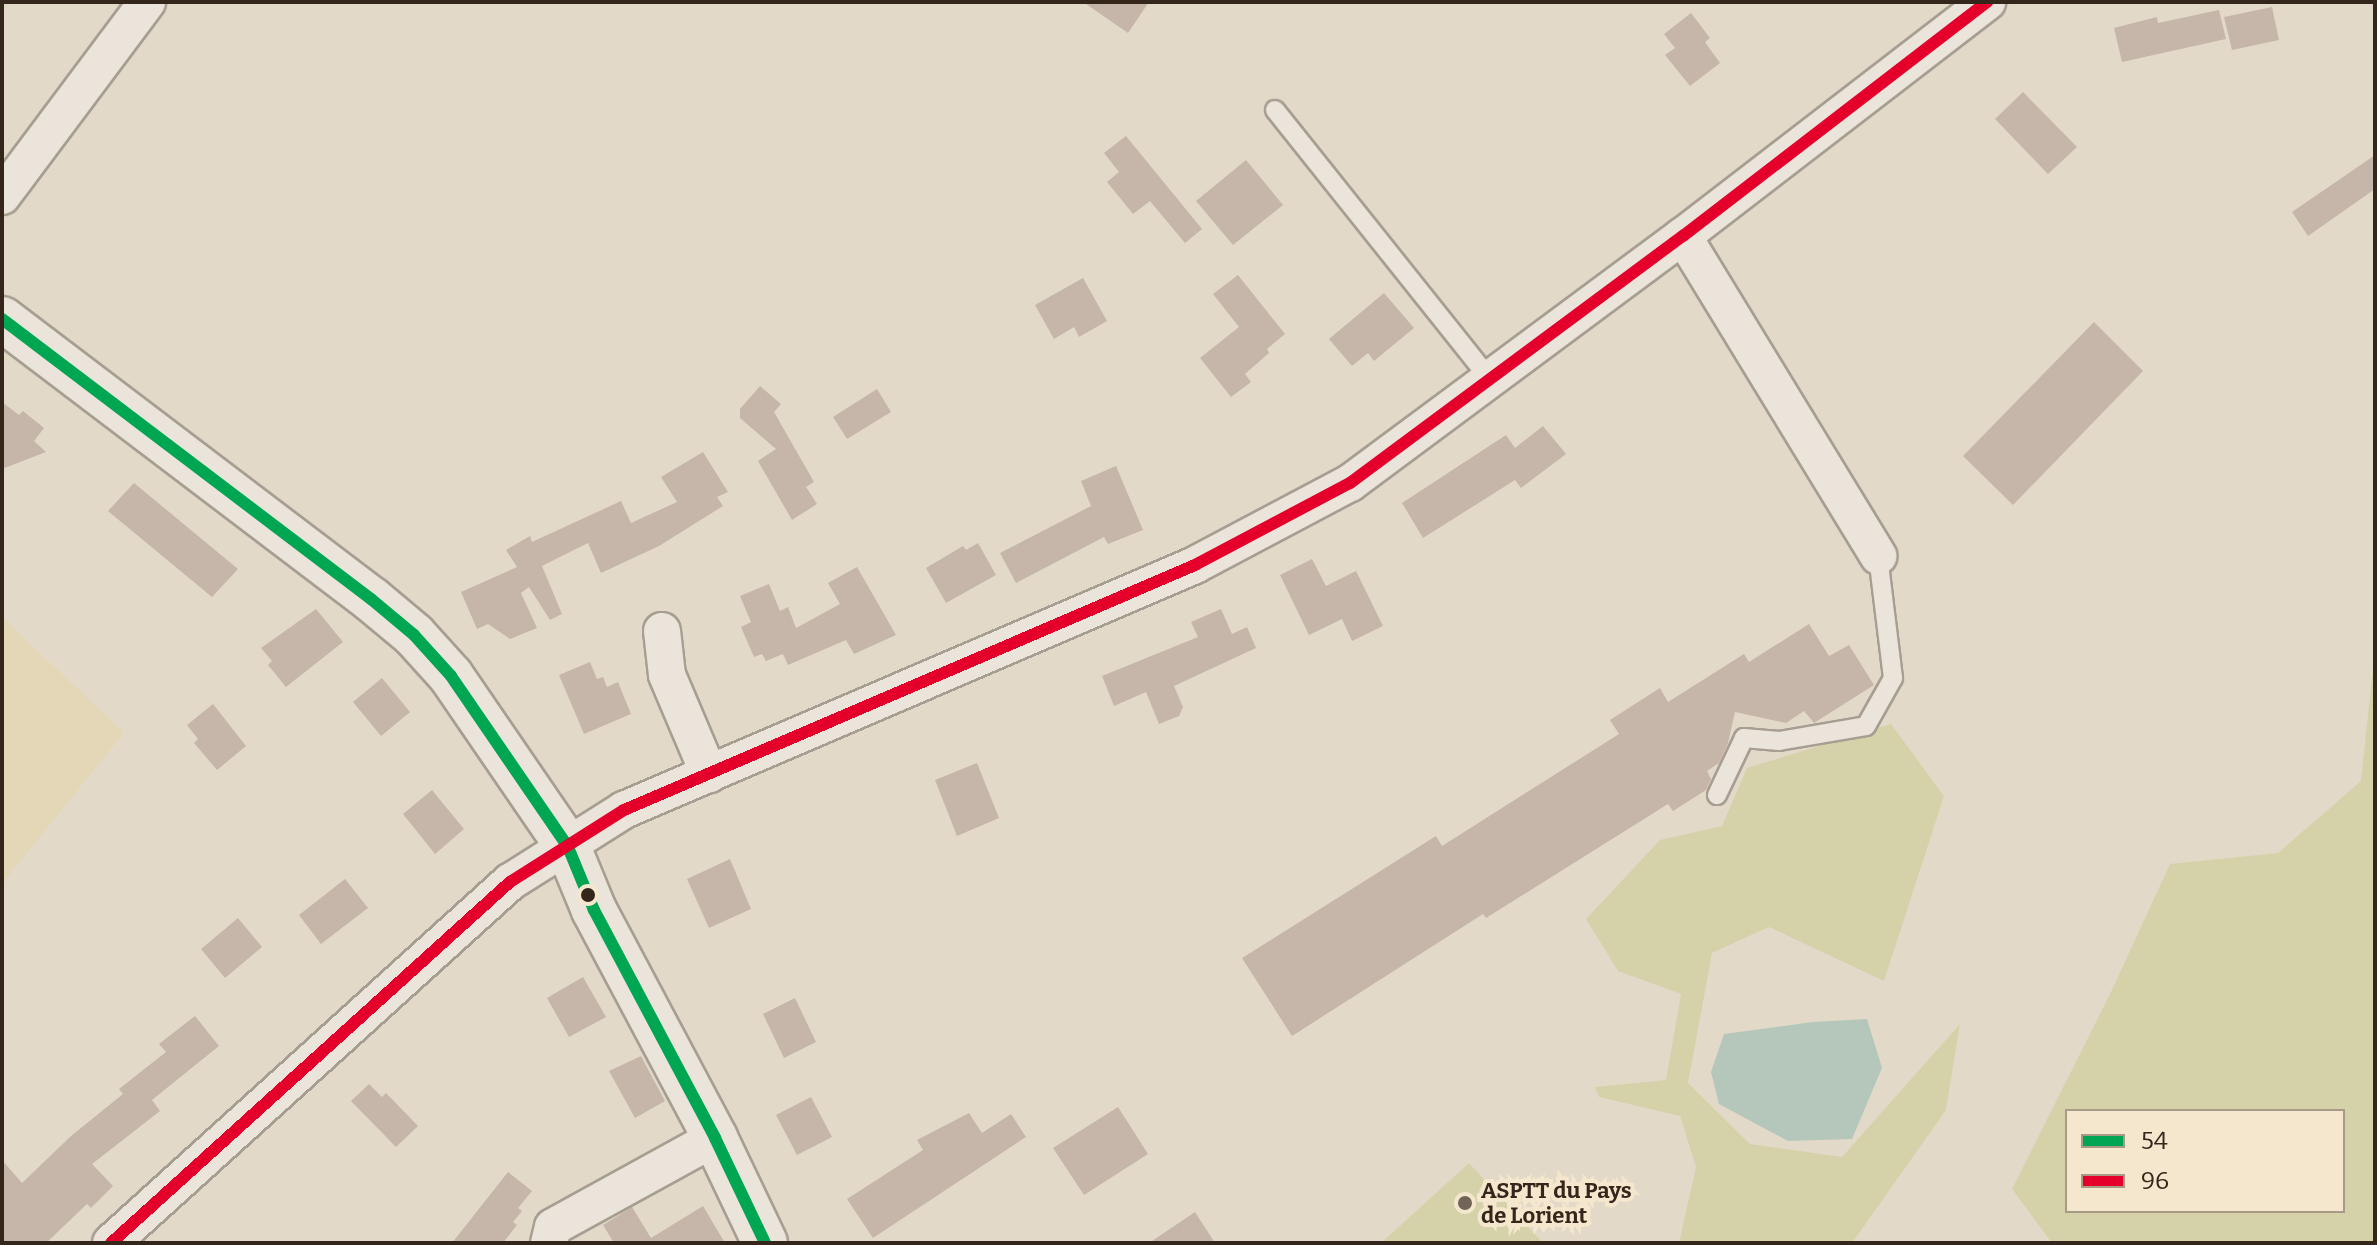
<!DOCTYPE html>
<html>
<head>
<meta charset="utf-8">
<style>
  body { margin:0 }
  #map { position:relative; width:2377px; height:1245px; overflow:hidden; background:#e3d9c8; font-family:Bitter,serif }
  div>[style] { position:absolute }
  .farmland>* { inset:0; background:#e4d7b8 }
  .green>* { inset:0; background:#d5d2aa }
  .water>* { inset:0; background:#b5c7ba }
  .building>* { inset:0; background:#c6b6a9 }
  .roads { filter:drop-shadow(2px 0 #a79e92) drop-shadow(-2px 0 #a79e92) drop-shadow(0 2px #a79e92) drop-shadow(0 -2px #a79e92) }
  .lane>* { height:18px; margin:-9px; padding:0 9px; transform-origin:9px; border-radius:9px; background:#ebe4da }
  .street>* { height:36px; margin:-18px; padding:0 18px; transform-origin:18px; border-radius:18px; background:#ebe4da }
  .secondary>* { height:44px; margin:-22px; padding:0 22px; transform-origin:22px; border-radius:22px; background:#ebe4da }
  .bus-1>* { height:12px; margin:-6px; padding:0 6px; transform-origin:6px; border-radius:6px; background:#00a651 }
  .bus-2>* { height:12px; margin:-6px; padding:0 6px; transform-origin:6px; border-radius:6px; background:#e4002b }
  .dots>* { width:22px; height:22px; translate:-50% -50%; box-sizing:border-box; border:4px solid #f5e7cd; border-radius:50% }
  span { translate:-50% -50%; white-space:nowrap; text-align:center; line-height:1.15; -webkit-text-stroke:8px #f5e7cd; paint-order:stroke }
  .poi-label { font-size:22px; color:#35261b; font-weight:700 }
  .left { translate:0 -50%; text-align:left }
  .frame { position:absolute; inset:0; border:4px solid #35261b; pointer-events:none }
  .legend { position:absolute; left:2065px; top:1109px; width:280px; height:104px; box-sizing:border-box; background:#f5e7cd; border:2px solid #a89a86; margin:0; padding:10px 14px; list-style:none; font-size:24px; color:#35261b }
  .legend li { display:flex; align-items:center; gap:16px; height:40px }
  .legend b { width:40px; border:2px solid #a89a86 }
</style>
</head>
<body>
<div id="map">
  <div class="farmland">
    <div style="clip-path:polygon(2px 617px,124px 733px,2px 884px)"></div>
  </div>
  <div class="green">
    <div style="clip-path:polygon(evenodd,2375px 649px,2375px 1243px,2052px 1243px,2012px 1189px,2110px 994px,2170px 864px,2278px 853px,2361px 781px,2375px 649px,2067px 1111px,2343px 1111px,2343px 1211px,2067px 1211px,2067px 1111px)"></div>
    <div style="clip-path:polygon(1891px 724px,1944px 796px,1884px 981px,1769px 927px,1712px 953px,1688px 1083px,1750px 1144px,1842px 1157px,1960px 1024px,1946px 1110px,1852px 1243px,1679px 1243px,1696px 1167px,1680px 1116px,1599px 1097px,1595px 1087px,1666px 1080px,1681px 994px,1618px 971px,1586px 919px,1660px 840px,1722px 826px,1747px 768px)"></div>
    <div style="clip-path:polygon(1469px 1163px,1543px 1243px,1381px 1243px)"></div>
  </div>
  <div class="water">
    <div style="clip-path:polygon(1867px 1019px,1882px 1068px,1852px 1139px,1788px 1141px,1719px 1104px,1711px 1072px,1724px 1034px,1813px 1022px)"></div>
  </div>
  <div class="building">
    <div style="clip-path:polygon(1083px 2px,1149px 2px,1128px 33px)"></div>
    <div style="clip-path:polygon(2272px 7px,2279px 40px,2232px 50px,2224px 17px)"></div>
    <div style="clip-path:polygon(2219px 10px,2226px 39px,2122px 62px,2114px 28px,2157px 17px,2158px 23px)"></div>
    <div style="clip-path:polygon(1691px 13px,1710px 38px,1705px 42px,1720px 63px,1690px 86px,1665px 55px,1675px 48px,1664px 34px)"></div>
    <div style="clip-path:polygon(2023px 92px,2077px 147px,2048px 174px,1995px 119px)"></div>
    <div style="clip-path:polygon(1126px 136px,1202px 229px,1185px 243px,1150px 201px,1133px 214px,1107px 182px,1119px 172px,1104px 153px)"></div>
    <div style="clip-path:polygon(2375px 155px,2375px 189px,2308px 236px,2292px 212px)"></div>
    <div style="clip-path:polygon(1246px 160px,1283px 205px,1233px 245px,1196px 201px)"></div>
    <div style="clip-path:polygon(1238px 275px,1285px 334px,1267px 349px,1269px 353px,1245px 374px,1251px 382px,1231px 397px,1200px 358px,1239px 327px,1213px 294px)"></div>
    <div style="clip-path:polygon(1083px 278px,1107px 321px,1079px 337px,1074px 327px,1054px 339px,1035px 305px)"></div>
    <div style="clip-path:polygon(1384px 293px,1414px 328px,1374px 361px,1368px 353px,1352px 366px,1329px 339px)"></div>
    <div style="clip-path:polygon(2094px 322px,2143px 371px,2013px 505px,1963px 456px)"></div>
    <div style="clip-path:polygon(760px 386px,781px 404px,774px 412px,814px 482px,806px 487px,817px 504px,792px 520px,758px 461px,776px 449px,740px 418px,740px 409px)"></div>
    <div style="clip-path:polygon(877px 389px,891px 412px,847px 439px,833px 417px)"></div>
    <div style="clip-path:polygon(2px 402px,19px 415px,23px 411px,44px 428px,34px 441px,46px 452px,2px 469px)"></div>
    <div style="clip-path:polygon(1543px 426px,1566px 454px,1521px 488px,1515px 480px,1423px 538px,1402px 503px,1506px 435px,1515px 448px)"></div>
    <div style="clip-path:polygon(703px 452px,728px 492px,717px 497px,723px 506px,659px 546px,601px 573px,588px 543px,542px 566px,562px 614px,550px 620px,529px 587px,521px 593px,537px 628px,510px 639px,488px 624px,477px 629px,461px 592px,517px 567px,506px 550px,530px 536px,532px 542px,621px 501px,631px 523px,677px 502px,661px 477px)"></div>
    <div style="clip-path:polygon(1116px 466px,1143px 530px,1108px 544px,1104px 537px,1016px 583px,1000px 553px,1091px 506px,1081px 481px)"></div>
    <div style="clip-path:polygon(134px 483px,238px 569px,212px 597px,108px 511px)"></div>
    <div style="clip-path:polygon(978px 543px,996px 575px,946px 603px,926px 568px,963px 546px,966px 550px)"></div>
    <div style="clip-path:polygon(1312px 559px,1326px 586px,1356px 571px,1383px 626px,1352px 641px,1342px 619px,1309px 635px,1280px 575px)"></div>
    <div style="clip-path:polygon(857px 567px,896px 635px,854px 654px,846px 640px,788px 665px,783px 654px,766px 661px,762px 654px,754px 657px,741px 627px,751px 622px,740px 596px,769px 584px,780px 611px,788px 607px,796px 628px,840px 604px,828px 583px)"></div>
    <div style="clip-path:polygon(316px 609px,343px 642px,286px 687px,268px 665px,272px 661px,261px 648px)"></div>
    <div style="clip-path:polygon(1221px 609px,1232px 634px,1247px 627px,1256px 648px,1174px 686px,1183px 707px,1179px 716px,1159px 724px,1146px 692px,1114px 706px,1102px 676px,1198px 637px,1191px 622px)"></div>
    <div style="clip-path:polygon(1809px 624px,1829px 656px,1849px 645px,1874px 685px,1814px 723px,1804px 711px,1786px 723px,1735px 712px,1728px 743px,1719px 763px,1707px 771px,1711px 779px,1706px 790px,1673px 811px,1668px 804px,1486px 918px,1483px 914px,1292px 1036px,1242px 958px,1436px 836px,1442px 846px,1619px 734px,1610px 720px,1660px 688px,1668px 702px,1744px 654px,1749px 662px)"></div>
    <div style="clip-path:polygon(590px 662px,597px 679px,603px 677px,607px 687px,618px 682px,631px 714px,584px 734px,559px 675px)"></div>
    <div style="clip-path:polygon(382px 678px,410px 712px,381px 736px,353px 702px)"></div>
    <div style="clip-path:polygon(213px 704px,246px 746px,217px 770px,194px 743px,198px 739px,187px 725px)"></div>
    <div style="clip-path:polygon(977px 763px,999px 818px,957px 836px,935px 780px)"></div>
    <div style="clip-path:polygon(432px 790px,464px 829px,435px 854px,403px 814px)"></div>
    <div style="clip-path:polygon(730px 859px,751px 909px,709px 928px,687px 879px)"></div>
    <div style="clip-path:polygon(345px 879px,368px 908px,321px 944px,299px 915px)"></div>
    <div style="clip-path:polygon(238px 918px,262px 947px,225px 978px,201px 949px)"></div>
    <div style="clip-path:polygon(583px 977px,606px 1017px,569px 1037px,547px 998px)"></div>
    <div style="clip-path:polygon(795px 998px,816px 1042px,784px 1058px,763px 1014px)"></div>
    <div style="clip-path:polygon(195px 1016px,219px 1046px,152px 1100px,160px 1111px,92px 1164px,113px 1186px,91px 1208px,87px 1204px,46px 1243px,2px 1243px,2px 1160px,22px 1183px,71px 1136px,123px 1094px,119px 1089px,166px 1052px,159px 1044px)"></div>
    <div style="clip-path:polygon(641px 1056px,665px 1101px,635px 1118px,609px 1071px)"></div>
    <div style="clip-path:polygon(369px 1084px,382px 1097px,386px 1093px,418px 1126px,396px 1147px,351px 1101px)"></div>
    <div style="clip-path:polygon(811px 1097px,832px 1137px,797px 1155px,776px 1115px)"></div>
    <div style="clip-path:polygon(1118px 1107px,1148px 1154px,1084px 1195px,1053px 1148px)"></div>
    <div style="clip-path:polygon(969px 1113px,982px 1133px,1011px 1114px,1026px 1137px,873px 1238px,847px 1199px,923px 1150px,917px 1140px)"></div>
    <div style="clip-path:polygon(508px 1172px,532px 1191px,518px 1208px,522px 1211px,513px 1222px,517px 1225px,503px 1243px,452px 1243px)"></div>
    <div style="clip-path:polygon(703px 1206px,725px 1243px,614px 1243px,603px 1225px,632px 1207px,651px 1238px)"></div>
    <div style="clip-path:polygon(1195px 1212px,1215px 1243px,1149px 1243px)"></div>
  </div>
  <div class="roads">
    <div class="lane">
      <div style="left:1275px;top:110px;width:344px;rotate:51.4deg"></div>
      <div style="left:1717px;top:795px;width:63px;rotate:-64.7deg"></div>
      <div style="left:1744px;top:738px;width:35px;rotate:5deg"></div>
      <div style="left:1779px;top:741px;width:88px;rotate:-9.8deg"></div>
      <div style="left:1866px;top:726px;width:55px;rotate:-60.6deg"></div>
      <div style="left:1893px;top:678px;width:123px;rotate:-97deg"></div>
    </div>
    <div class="street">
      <div style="left:2px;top:196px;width:242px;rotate:-53.2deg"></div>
      <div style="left:1683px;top:236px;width:375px;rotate:58.6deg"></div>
      <div style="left:662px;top:631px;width:44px;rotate:83.5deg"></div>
      <div style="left:667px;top:675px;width:108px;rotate:67deg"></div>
      <div style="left:111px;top:1243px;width:538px;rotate:-42.14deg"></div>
      <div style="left:510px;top:882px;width:135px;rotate:-32.3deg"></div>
      <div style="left:624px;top:810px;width:621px;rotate:-23.22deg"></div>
      <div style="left:1195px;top:565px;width:175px;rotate:-27.9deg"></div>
      <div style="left:1350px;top:483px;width:415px;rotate:-36.6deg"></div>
      <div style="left:1683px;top:236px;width:384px;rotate:-37.6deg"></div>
      <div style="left:549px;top:1243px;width:16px;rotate:-76deg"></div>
      <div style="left:553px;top:1227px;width:185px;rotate:-28.8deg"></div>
    </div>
    <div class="secondary">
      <div style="left:2px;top:319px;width:463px;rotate:37.2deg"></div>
      <div style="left:371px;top:599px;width:56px;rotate:39.9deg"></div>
      <div style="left:414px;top:635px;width:55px;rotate:47.9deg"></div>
      <div style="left:451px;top:676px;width:207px;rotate:55.6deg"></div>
      <div style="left:568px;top:847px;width:68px;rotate:67.6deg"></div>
      <div style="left:594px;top:910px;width:258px;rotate:62deg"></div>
      <div style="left:715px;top:1138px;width:116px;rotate:64.5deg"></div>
    </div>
  </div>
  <div class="bus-1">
    <div style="left:2px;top:319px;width:463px;rotate:37.2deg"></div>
    <div style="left:371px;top:599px;width:56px;rotate:39.9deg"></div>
    <div style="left:414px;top:635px;width:55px;rotate:47.9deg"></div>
    <div style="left:451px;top:676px;width:207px;rotate:55.6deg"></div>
    <div style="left:568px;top:847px;width:68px;rotate:67.6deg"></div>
    <div style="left:594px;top:910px;width:258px;rotate:62deg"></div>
    <div style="left:715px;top:1138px;width:116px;rotate:64.5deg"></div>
  </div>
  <div class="bus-2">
    <div style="left:111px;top:1243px;width:538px;rotate:-42.14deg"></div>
    <div style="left:510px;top:882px;width:135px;rotate:-32.3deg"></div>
    <div style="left:624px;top:810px;width:621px;rotate:-23.22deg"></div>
    <div style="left:1195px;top:565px;width:175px;rotate:-27.9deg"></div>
    <div style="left:1350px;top:483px;width:415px;rotate:-36.6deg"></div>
    <div style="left:1683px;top:236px;width:384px;rotate:-37.6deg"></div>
  </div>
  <div class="dots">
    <div style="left:588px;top:895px;background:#35261b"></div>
    <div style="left:1465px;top:1203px;background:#726558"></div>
  </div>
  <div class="poi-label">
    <span class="left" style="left:1481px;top:1203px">ASPTT du Pays<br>de Lorient</span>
  </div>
  <div class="frame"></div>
  <ul class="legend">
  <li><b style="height:10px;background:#00a651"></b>54</li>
  <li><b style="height:10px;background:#e4002b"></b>96</li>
  </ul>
</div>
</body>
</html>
